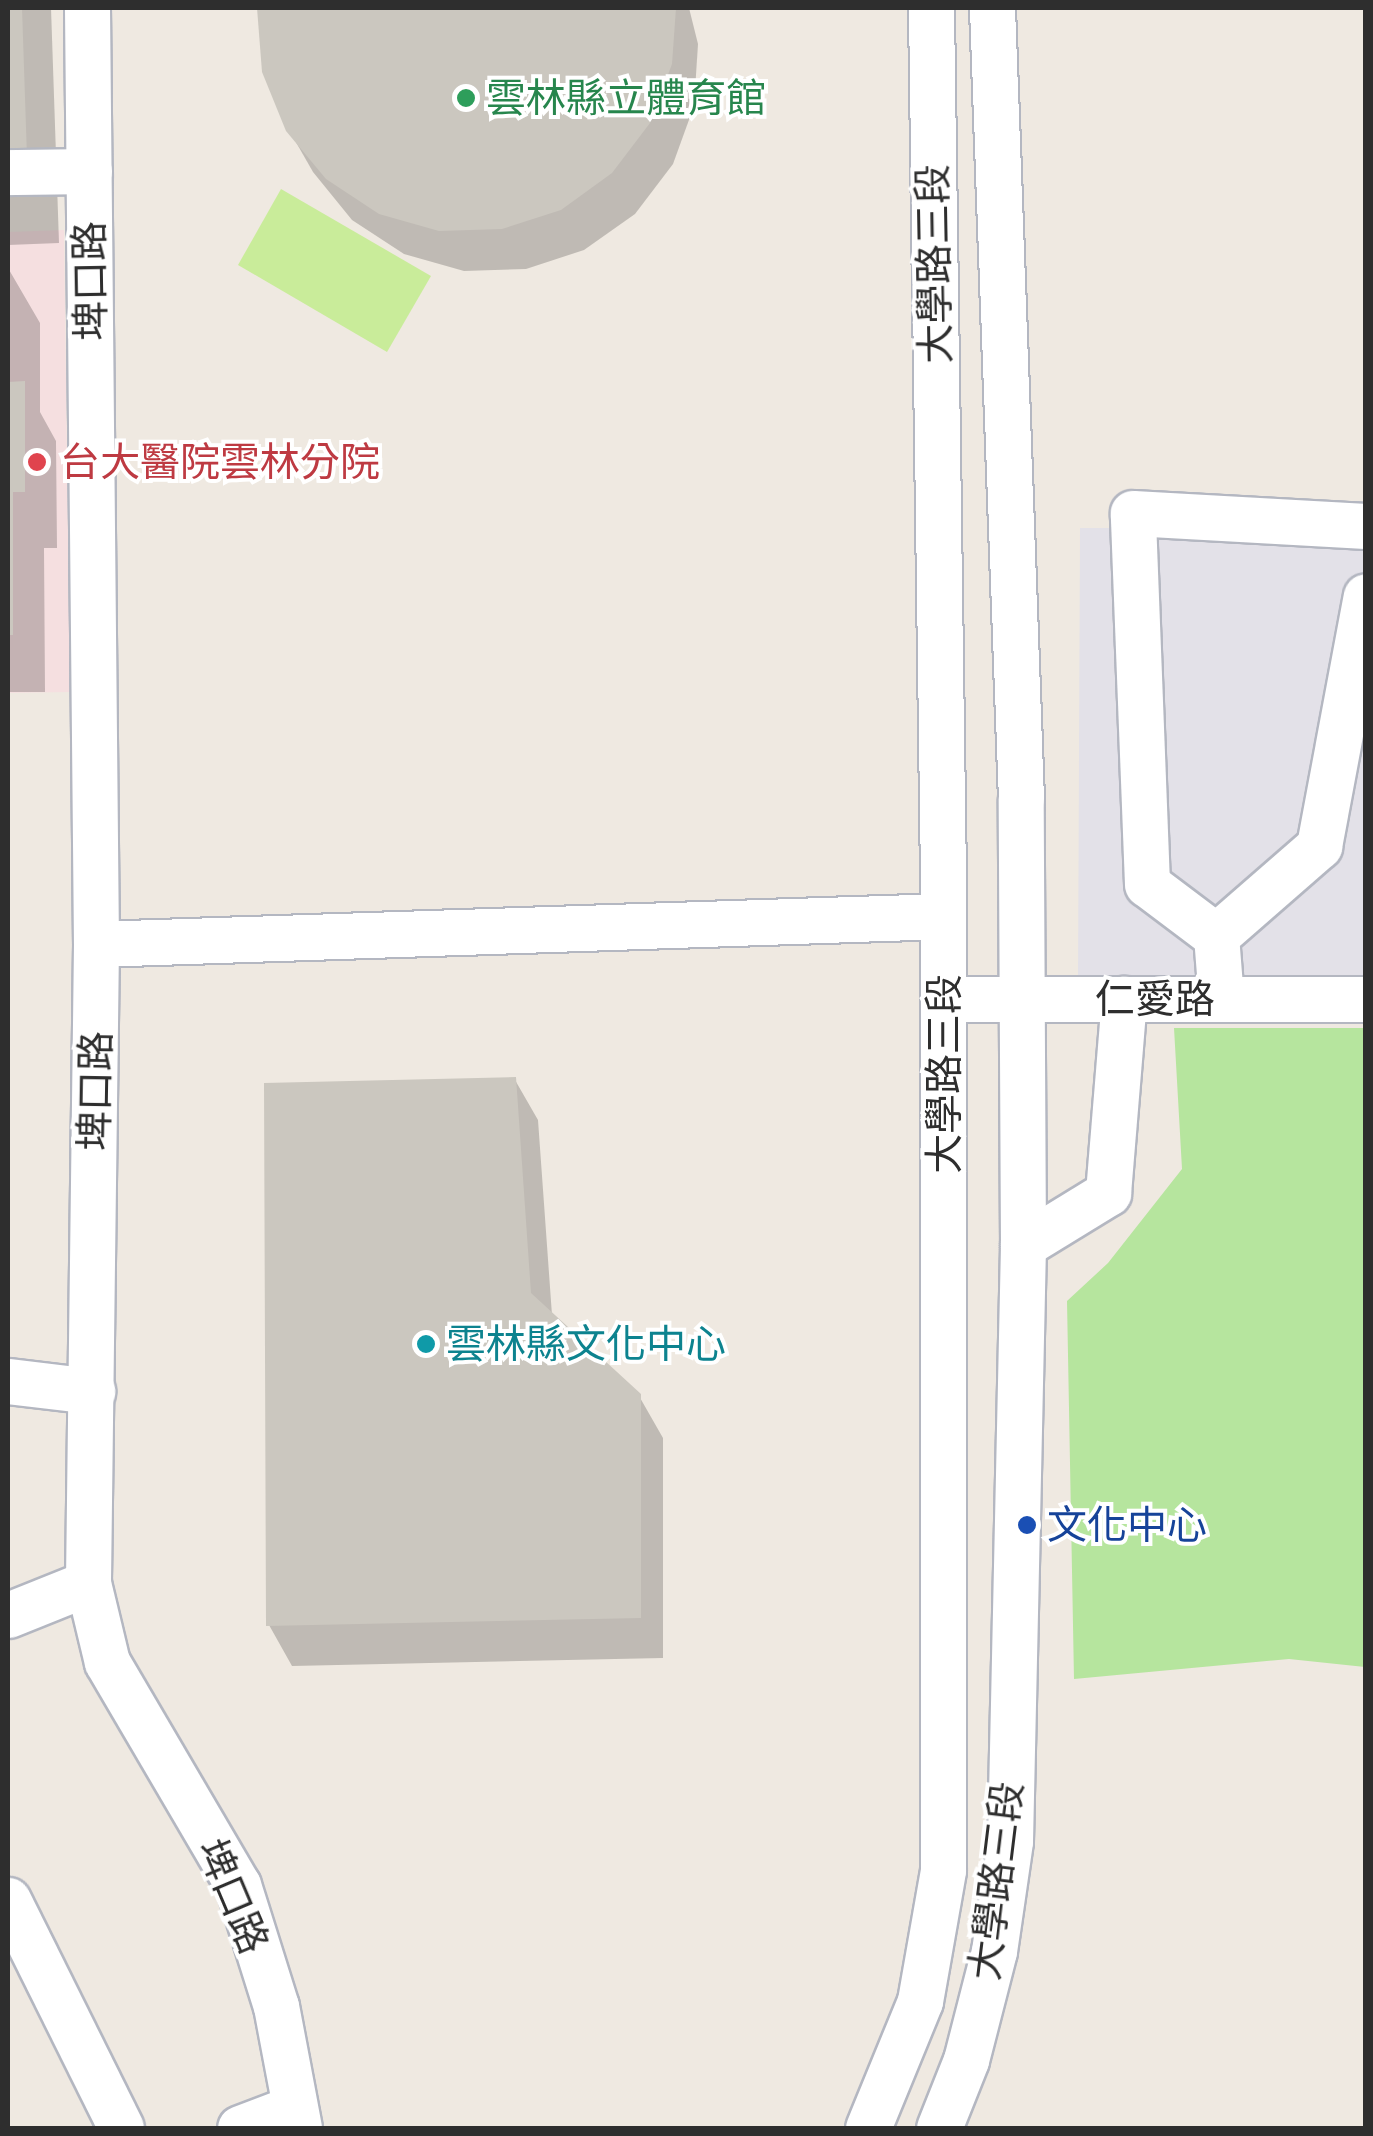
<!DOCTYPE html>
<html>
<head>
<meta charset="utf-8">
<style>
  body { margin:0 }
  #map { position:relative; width:1373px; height:2136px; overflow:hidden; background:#efe9e1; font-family:Jost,"Noto Sans TC",sans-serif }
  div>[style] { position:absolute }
  .industrial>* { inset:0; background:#e3e1e8 }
  .medical>* { inset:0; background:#f5dfe0 }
  .green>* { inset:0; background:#b6e59e }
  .pitch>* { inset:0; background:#c9ec9a }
  .shadow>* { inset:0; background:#0003 }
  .building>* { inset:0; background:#cbc7bf }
  .roads { filter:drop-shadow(2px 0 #b4b7c1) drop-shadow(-2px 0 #b4b7c1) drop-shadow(0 2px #b4b7c1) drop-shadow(0 -2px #b4b7c1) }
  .minor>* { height:45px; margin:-22.5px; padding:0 22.5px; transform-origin:22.5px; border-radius:22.5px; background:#fff }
  .dots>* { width:28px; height:28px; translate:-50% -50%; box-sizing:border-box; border:5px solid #fff; border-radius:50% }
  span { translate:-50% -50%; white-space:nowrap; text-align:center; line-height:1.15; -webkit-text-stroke:8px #fff; paint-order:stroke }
  .leisure-label { font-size:40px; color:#27864d }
  .left { translate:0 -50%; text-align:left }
  .street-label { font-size:40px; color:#2e2e2e }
  .health-label { font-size:40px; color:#be3a42 }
  .culture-label { font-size:40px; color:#0d838f }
  .transit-label { font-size:40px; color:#164399 }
  .frame { position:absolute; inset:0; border:10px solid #2e2e2e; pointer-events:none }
</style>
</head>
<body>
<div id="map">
  <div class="industrial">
    <div style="clip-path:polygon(1080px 528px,1365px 528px,1365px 982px,1078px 982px)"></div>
  </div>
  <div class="medical">
    <div style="clip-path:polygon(64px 230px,70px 692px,8px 693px,8px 232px)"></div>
  </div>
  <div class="green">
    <div style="clip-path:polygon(1174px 1028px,1365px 1028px,1365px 1667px,1289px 1659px,1074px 1679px,1067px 1301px,1108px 1263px,1182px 1169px)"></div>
  </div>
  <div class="pitch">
    <div style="clip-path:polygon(281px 189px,431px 276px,387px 352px,238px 265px)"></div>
  </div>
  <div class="shadow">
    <div style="clip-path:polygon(8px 8px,51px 8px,59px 243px,8px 245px)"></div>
    <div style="clip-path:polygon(260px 8px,689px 8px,698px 44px,694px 106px,673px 164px,635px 214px,584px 250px,526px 269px,464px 271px,404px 254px,352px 220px,313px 172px,289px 130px)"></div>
    <div style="clip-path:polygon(8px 268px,40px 323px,40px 412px,56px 441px,57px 548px,44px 548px,45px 692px,8px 692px)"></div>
    <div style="clip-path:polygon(515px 1080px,538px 1120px,552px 1315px,639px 1396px,663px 1438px,663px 1658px,292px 1666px,269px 1625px)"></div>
  </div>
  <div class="building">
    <div style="clip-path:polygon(8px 8px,22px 8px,28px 187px,8px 188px)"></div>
    <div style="clip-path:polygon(257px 8px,676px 8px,672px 64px,650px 123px,612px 173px,561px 210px,502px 229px,439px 231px,379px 214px,326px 179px,286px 131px,262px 72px)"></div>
    <div style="clip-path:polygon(25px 381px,25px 492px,13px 492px,13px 635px,8px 635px,8px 382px)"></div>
    <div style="clip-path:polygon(516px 1077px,531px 1293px,641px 1394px,641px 1618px,266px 1626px,264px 1083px)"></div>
  </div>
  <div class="roads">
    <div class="minor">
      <div style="left:87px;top:8px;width:936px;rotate:89.45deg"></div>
      <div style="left:96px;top:944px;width:639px;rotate:90.72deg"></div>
      <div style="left:88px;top:1583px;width:81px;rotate:76.5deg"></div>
      <div style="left:107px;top:1662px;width:259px;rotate:59.6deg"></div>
      <div style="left:238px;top:1885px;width:127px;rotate:72.6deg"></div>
      <div style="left:276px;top:2006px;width:124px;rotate:79.3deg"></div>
      <div style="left:8px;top:172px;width:81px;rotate:-0.7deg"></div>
      <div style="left:1216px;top:936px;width:137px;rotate:-41.1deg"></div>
      <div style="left:1319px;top:846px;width:254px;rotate:-79.4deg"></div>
      <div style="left:96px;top:944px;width:847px;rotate:-1.89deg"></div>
      <div style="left:944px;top:999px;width:422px"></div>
      <div style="left:1221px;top:999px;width:63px;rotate:-94.5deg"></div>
      <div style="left:1216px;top:936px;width:86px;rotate:-143deg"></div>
      <div style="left:1147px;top:884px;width:371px;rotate:-92.2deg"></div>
      <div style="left:1133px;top:513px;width:233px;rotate:3.2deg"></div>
      <div style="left:1023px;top:1245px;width:100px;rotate:-31.5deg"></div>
      <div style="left:1108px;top:1193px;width:195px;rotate:-85.3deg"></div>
      <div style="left:8px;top:1381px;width:85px;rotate:6.8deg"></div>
      <div style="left:8px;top:1615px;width:86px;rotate:-21.8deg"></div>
      <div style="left:8px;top:1900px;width:254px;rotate:63.6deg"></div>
      <div style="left:240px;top:2128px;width:57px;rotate:-20.7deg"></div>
      <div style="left:868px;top:2128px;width:137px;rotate:-67.7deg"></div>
      <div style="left:920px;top:2001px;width:133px;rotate:-80deg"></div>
      <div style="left:943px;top:1870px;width:992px;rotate:-90deg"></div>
      <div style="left:943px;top:878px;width:870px;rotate:-90.79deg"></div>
      <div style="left:939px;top:2128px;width:73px;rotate:-68.3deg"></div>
      <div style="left:966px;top:2060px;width:113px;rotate:-75.6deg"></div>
      <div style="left:994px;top:1951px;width:111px;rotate:-81.7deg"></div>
      <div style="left:1010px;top:1841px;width:596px;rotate:-88.75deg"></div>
      <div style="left:1023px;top:1245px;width:446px;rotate:-90.3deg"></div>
      <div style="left:1021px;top:799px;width:792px;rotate:-92.1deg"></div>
    </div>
  </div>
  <div class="dots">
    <div style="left:466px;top:98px;background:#2e9e5b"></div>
    <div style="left:37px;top:462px;background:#e0444e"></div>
    <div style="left:426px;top:1344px;background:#0f9aa8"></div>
    <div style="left:1027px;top:1525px;background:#1a4fb4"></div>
  </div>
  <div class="leisure-label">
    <span class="left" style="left:486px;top:98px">雲林縣立體育館</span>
  </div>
  <div class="street-label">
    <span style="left:934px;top:264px;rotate:-91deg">大學路三段</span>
    <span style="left:90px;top:281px;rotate:-91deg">埤口路</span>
    <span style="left:1155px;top:999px">仁愛路</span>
    <span style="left:944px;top:1074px;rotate:-90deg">大學路三段</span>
    <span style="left:95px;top:1091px;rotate:-89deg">埤口路</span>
    <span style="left:996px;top:1881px;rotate:-83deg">大學路三段</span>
    <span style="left:233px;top:1896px;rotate:67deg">埤口路</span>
  </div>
  <div class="health-label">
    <span class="left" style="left:60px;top:462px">台大醫院雲林分院</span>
  </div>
  <div class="culture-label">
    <span class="left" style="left:446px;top:1344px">雲林縣文化中心</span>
  </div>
  <div class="transit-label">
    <span class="left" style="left:1047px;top:1525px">文化中心</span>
  </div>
  <div class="frame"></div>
</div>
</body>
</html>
